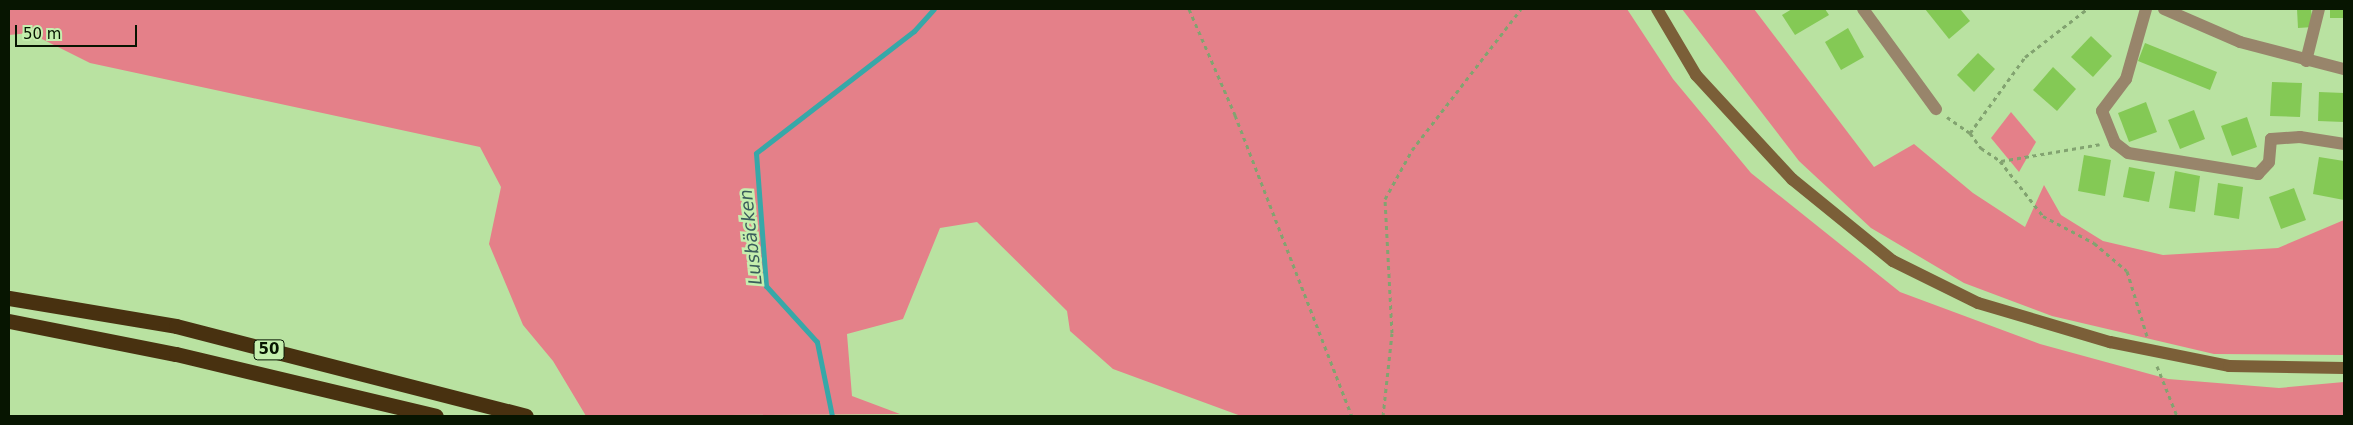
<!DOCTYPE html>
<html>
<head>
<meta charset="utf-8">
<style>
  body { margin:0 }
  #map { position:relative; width:2353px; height:425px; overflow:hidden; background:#b9e2a1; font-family:"DejaVu Sans",sans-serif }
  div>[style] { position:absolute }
  .green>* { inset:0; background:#e48089 }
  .stream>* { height:5px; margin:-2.5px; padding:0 2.5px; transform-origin:2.5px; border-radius:2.5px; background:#37a8a8 }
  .building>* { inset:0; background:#84c955 }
  .path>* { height:3px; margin-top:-1.5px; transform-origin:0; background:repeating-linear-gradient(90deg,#82a370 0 4px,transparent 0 8px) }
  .street>* { height:12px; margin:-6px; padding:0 6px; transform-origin:6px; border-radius:6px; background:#98856b }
  .secondary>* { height:12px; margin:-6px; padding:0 6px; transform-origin:6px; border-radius:6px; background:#7b5f38 }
  .highway>* { height:15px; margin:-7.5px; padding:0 7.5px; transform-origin:7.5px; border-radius:7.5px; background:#483110 }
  span { translate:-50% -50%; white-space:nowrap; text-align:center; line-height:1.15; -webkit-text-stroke:5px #c5efae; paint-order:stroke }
  .shield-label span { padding:1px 4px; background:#c5efae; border:1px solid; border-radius:4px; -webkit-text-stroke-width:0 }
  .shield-label { font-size:15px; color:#071501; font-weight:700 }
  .water-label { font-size:18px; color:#3b5d5c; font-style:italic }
  .frame { position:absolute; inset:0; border:10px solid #071501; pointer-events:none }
  .scale { position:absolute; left:15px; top:25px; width:122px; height:22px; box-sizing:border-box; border:2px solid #071501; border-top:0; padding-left:6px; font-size:15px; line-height:18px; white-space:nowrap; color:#071501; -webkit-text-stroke:4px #c5efae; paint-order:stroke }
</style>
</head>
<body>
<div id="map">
  <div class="green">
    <div style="clip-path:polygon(9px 9px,1627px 9px,1673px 79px,1751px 173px,1900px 292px,2040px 344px,2168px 379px,2279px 388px,2344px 382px,2344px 416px,1241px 416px,1113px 369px,1070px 331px,1067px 311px,977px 222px,940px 228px,903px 319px,847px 334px,852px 396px,900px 414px,586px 416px,553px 361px,523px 325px,489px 244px,501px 187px,480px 147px,90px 63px,30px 33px,9px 35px)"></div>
    <div style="clip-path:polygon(1682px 9px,1754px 9px,1874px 167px,1914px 144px,1973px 193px,2025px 227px,2044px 185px,2061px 215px,2103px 241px,2163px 255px,2278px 248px,2344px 220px,2344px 355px,2214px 354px,2052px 316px,1964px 283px,1871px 228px,1799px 161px)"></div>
    <div style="clip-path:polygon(2011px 112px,2036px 142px,2019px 172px,1991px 138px)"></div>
  </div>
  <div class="stream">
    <div style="left:832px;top:416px;width:76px;rotate:-101.5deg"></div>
    <div style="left:817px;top:342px;width:76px;rotate:-132.3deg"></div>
    <div style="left:766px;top:286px;width:133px;rotate:-94.3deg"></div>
    <div style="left:756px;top:153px;width:200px;rotate:-37.7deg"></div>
    <div style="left:914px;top:31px;width:30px;rotate:-48deg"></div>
  </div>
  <div class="building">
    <div style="clip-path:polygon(1792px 9px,1825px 9px,1829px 15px,1795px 35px,1782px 15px)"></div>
    <div style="clip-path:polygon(1925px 9px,1960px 9px,1970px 21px,1949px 39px)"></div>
    <div style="clip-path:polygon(2297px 9px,2311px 9px,2313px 27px,2298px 28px)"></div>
    <div style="clip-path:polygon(2330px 9px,2344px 9px,2344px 18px,2330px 18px)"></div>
    <div style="clip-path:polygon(1848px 28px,1864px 57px,1841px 70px,1825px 42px)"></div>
    <div style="clip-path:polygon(2091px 36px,2112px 56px,2093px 77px,2071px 57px)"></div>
    <div style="clip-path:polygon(2145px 43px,2217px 72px,2210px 90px,2138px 61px)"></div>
    <div style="clip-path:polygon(1978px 53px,1995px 69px,1974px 92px,1957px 75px)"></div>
    <div style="clip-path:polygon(2053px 67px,2076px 89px,2057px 111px,2033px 90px)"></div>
    <div style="clip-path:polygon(2272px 82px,2302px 83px,2300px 117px,2270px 116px)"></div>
    <div style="clip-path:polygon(2319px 92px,2344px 93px,2344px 122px,2318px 121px)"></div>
    <div style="clip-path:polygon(2146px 102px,2157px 132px,2129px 142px,2118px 113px)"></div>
    <div style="clip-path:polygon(2194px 110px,2205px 139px,2180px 149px,2168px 120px)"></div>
    <div style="clip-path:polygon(2247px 117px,2257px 147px,2232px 156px,2221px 126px)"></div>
    <div style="clip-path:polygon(2084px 155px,2111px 160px,2105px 196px,2078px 191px)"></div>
    <div style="clip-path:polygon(2319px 157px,2344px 161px,2344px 200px,2313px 194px)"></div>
    <div style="clip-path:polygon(2129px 167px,2155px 172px,2149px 202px,2123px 197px)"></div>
    <div style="clip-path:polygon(2175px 171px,2200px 176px,2195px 212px,2169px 208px)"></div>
    <div style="clip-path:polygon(2218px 183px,2243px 187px,2239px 219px,2214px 215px)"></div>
    <div style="clip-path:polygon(2294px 188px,2306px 220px,2281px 229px,2269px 197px)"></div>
  </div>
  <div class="path">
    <div style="left:1189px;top:9px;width:116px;rotate:66.5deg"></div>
    <div style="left:1235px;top:115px;width:323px;rotate:68.8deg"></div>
    <div style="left:1947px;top:117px;width:28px;rotate:35deg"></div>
    <div style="left:1970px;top:133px;width:94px;rotate:-54.1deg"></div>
    <div style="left:2025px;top:57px;width:78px;rotate:-37.7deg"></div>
    <div style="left:1970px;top:133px;width:19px;rotate:54deg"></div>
    <div style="left:1981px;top:148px;width:23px;rotate:34deg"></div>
    <div style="left:2000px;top:161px;width:70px;rotate:52deg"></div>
    <div style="left:2043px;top:216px;width:58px;rotate:27.9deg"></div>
    <div style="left:2094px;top:243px;width:43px;rotate:40.3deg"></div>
    <div style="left:2127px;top:271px;width:68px;rotate:72.9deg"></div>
    <div style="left:2001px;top:161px;width:100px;rotate:-9.7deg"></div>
    <div style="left:2157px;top:366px;width:54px;rotate:68.2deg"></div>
    <div style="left:1383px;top:416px;width:83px;rotate:-83.8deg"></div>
    <div style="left:1392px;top:333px;width:134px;rotate:-93deg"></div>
    <div style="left:1385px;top:199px;width:56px;rotate:-61.1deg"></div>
    <div style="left:1412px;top:150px;width:178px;rotate:-52.3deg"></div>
  </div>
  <div class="street">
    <div style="left:1863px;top:9px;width:124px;rotate:53.9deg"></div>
    <div style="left:2146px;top:9px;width:73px;rotate:105.9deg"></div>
    <div style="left:2126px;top:79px;width:40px;rotate:127deg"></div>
    <div style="left:2102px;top:111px;width:35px;rotate:68deg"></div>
    <div style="left:2115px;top:143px;width:16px;rotate:38deg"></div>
    <div style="left:2128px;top:153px;width:132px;rotate:9.2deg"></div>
    <div style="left:2258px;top:174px;width:16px;rotate:-47deg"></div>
    <div style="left:2269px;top:162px;width:23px;rotate:-85deg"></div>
    <div style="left:2271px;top:139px;width:29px;rotate:-4deg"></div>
    <div style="left:2300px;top:137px;width:45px;rotate:9deg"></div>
    <div style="left:2164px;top:9px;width:83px;rotate:23.5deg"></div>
    <div style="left:2240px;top:42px;width:107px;rotate:14.6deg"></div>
    <div style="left:2306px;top:61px;width:54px;rotate:-76deg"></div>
  </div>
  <div class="secondary">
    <div style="left:1657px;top:9px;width:77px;rotate:59.4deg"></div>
    <div style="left:1696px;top:75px;width:142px;rotate:47.3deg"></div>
    <div style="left:1792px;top:179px;width:130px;rotate:39.1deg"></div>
    <div style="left:1893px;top:261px;width:95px;rotate:26.3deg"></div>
    <div style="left:1978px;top:303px;width:138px;rotate:16.5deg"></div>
    <div style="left:2110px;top:342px;width:121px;rotate:11.4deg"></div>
    <div style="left:2229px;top:366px;width:115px;rotate:1deg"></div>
  </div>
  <div class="highway">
    <div style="left:9px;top:298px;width:169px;rotate:9.5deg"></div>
    <div style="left:176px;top:326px;width:361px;rotate:14.4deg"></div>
    <div style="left:9px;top:321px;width:170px;rotate:11.2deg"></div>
    <div style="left:176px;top:354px;width:267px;rotate:13.4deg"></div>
  </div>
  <div class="shield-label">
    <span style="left:269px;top:350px">50</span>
  </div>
  <div class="water-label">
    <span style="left:751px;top:237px;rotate:-96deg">Lusbäcken</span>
  </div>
  <div class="frame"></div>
  <div class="scale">50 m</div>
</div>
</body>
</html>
